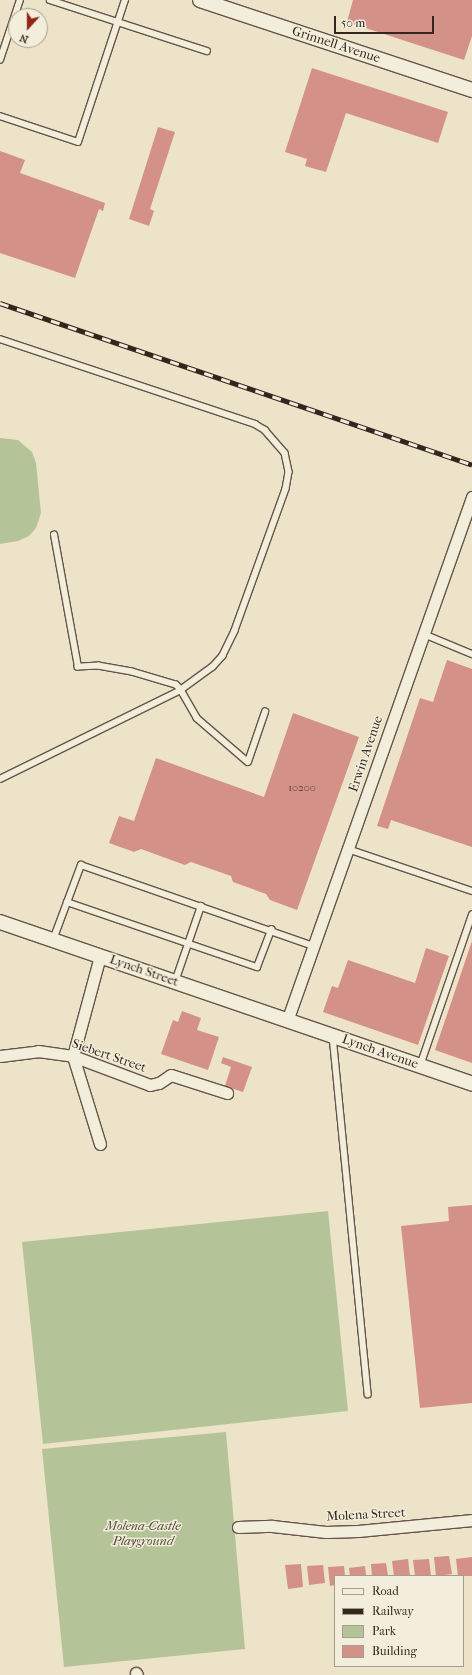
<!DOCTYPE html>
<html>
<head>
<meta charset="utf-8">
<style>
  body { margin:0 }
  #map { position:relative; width:472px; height:1675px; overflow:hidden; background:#ede3c8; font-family:"IM FELL French Canon",serif }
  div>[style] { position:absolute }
  .green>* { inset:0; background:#b5c498 }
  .building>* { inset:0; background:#d39188 }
  .roads { filter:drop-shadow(1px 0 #635548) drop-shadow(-1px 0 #635548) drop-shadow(0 1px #635548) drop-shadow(0 -1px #635548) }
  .service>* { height:5.5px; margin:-2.75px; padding:0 2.75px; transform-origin:2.75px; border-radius:2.75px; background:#f3eddb }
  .minor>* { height:11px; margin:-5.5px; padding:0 5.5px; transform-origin:5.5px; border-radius:5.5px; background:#f3eddb }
  .tertiary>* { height:14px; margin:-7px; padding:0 7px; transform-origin:7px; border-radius:7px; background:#f3eddb }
  .rail>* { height:4.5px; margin-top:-2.25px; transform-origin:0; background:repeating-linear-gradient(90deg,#f3eddb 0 9px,#35261d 0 18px); box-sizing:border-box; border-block:1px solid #35261d }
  span { translate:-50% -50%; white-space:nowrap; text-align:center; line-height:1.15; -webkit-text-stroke:3px #f3eddb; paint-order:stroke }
  .number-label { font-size:11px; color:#5c4138 }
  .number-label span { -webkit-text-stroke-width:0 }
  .street-label { font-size:13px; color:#35261d }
  .park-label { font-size:13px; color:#554e3c; font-style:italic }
  .legend { position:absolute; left:334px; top:1575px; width:130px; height:92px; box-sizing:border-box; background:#f3eddb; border:1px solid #a79d8f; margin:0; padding:5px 7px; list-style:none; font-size:12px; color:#35261d }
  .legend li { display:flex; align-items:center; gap:8px; height:20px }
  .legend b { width:20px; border:1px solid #a79d8f }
  .north { position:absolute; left:8px; top:8px; width:40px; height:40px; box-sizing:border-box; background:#f3eddb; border:1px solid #a79d8f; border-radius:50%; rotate:201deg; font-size:11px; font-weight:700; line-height:16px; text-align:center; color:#35261d }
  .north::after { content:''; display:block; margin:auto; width:14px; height:18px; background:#8f2418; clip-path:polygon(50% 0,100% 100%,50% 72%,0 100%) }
  .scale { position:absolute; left:334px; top:16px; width:100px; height:18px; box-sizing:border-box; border:2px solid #35261d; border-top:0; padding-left:5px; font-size:12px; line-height:14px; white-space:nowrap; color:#35261d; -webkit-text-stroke:3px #f3eddb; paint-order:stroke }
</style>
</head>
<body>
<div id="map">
  <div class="green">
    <div style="clip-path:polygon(0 438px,18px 440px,32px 452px,36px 463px,41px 513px,36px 528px,29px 536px,18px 541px,0 544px)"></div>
    <div style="clip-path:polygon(328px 1211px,348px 1411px,43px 1444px,22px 1242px)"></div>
    <div style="clip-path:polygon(226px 1432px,245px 1649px,64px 1667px,42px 1449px)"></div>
  </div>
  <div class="building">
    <div style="clip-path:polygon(353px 0,472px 0,472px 36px,464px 60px,347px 22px)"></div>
    <div style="clip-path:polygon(312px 68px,448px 112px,438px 143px,346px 113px,326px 172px,305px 166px,307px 159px,285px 152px)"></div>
    <div style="clip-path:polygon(158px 127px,175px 132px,150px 209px,154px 211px,149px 226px,129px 219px)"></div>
    <div style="clip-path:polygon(0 151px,25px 160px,20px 173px,105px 203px,103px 211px,99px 209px,75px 278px,0 253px)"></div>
    <div style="clip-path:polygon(447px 660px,472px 669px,472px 847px,391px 820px,388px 829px,377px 826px,420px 698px,433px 702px)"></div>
    <div style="clip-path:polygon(293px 713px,359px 737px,297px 910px,270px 900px,266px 894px,233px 882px,231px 876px,191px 862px,185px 865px,141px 849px,134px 852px,109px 843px,119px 816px,134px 821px,156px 758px,264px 797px)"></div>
    <div style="clip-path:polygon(472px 941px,472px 1063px,435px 1050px)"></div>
    <div style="clip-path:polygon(426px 948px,449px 956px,418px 1045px,323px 1012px,332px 986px,338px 988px,348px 960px,415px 983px)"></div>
    <div style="clip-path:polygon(182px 1011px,201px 1018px,197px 1030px,219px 1037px,208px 1070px,161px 1054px,173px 1020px,178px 1022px)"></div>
    <div style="clip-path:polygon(223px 1057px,252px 1067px,243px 1092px,225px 1086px,231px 1067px,221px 1063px)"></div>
    <div style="clip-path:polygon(472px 1205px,472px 1403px,420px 1408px,401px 1226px,449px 1221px,448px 1207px)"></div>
    <div style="clip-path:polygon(449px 1556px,452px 1574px,436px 1576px,434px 1557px)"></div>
    <div style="clip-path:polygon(472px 1557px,472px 1576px,458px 1576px,456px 1559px)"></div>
    <div style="clip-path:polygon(408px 1559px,410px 1576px,394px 1576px,392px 1561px)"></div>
    <div style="clip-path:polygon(429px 1559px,431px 1576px,415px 1576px,413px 1560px)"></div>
    <div style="clip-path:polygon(386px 1563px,388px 1576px,372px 1576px,371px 1564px)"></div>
    <div style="clip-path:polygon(301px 1564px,303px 1587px,288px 1589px,285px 1565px)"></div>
    <div style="clip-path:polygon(323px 1565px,325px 1583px,309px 1585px,307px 1566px)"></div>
    <div style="clip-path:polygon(344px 1566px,345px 1576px,335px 1576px,335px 1585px,330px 1586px,328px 1567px)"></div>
    <div style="clip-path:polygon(365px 1566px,366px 1576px,350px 1576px,349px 1568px)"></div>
  </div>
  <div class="roads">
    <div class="service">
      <div style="left:50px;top:0;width:165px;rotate:18deg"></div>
      <div style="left:0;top:60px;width:63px;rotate:-71.6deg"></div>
      <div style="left:0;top:116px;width:82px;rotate:18.4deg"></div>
      <div style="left:78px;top:142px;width:150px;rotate:-71.7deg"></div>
      <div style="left:0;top:339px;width:269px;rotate:18.4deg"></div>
      <div style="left:255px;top:424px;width:12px;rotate:31deg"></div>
      <div style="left:265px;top:430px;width:30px;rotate:49deg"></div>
      <div style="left:285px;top:453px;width:19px;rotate:78deg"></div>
      <div style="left:289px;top:472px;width:17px;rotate:100deg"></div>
      <div style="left:286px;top:489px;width:151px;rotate:109.8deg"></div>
      <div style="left:235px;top:631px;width:28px;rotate:116deg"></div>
      <div style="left:223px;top:656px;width:15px;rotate:132deg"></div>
      <div style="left:213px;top:667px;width:39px;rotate:144deg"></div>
      <div style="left:181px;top:690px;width:7px;rotate:-135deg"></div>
      <div style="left:176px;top:685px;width:46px;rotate:-163.5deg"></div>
      <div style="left:132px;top:672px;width:34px;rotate:-170deg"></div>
      <div style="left:99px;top:666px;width:21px;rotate:177deg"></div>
      <div style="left:78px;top:667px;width:134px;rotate:-100.3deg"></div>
      <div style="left:424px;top:634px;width:52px;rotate:22.6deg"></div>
      <div style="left:0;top:779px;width:202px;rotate:-26.2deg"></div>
      <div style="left:181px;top:690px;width:32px;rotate:60deg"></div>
      <div style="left:197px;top:718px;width:67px;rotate:40.8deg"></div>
      <div style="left:248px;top:762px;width:53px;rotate:-71.2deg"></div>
      <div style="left:348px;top:849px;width:131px;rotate:18.7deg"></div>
      <div style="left:67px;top:902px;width:201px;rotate:18.9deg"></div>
      <div style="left:257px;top:967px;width:40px;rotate:-69deg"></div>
      <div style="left:53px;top:940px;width:80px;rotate:-69.5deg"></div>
      <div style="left:81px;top:865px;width:247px;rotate:19.2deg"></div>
      <div style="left:175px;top:982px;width:80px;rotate:-71.1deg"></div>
      <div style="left:333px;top:1036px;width:360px;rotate:84.4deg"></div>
      <div style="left:420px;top:1066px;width:160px;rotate:-71deg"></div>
    </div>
    <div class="minor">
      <div style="left:287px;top:1021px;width:556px;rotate:-70.55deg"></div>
      <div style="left:0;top:1056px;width:38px;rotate:-7deg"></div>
      <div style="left:38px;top:1051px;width:35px;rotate:8deg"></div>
      <div style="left:73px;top:1056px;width:82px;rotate:20.6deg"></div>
      <div style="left:150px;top:1085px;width:9px;rotate:-13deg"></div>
      <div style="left:159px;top:1083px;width:14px;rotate:-34deg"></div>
      <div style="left:171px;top:1075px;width:59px;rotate:17.8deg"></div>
      <div style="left:100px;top:1144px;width:92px;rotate:-107.1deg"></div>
      <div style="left:73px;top:1056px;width:104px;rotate:-74.9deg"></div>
      <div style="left:238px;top:1527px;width:34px;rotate:-2deg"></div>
      <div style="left:272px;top:1526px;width:54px;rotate:6.3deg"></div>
      <div style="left:326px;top:1532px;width:32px;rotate:-2deg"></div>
      <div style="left:358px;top:1531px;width:115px;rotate:-5.5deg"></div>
      <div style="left:136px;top:1673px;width:2px;rotate:63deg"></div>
    </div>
    <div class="tertiary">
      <div style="left:200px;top:0;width:287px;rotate:18.3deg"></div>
      <div style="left:0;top:922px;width:499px;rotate:18.9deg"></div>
    </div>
  </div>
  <div class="rail">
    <div style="left:0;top:303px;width:499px;rotate:18.9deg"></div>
  </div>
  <div class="number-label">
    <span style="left:302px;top:788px">10200</span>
  </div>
  <div class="street-label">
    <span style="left:336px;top:45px;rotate:18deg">Grinnell Avenue</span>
    <span style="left:366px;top:754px;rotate:-71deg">Erwin Avenue</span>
    <span style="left:144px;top:971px;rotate:19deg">Lynch Street</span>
    <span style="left:380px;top:1052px;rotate:19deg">Lynch Avenue</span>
    <span style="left:109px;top:1056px;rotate:19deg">Siebert Street</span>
    <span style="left:366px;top:1515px;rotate:-3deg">Molena Street</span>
  </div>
  <div class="park-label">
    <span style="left:143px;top:1534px">Molena-Castle<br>Playground</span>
  </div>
  <ul class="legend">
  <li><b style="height:5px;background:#f3eddb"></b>Road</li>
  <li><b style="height:5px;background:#35261d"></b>Railway</li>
  <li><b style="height:11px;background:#b5c498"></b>Park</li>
  <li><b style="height:11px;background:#d39188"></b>Building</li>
  </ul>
  <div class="north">N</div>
  <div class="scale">50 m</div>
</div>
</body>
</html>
